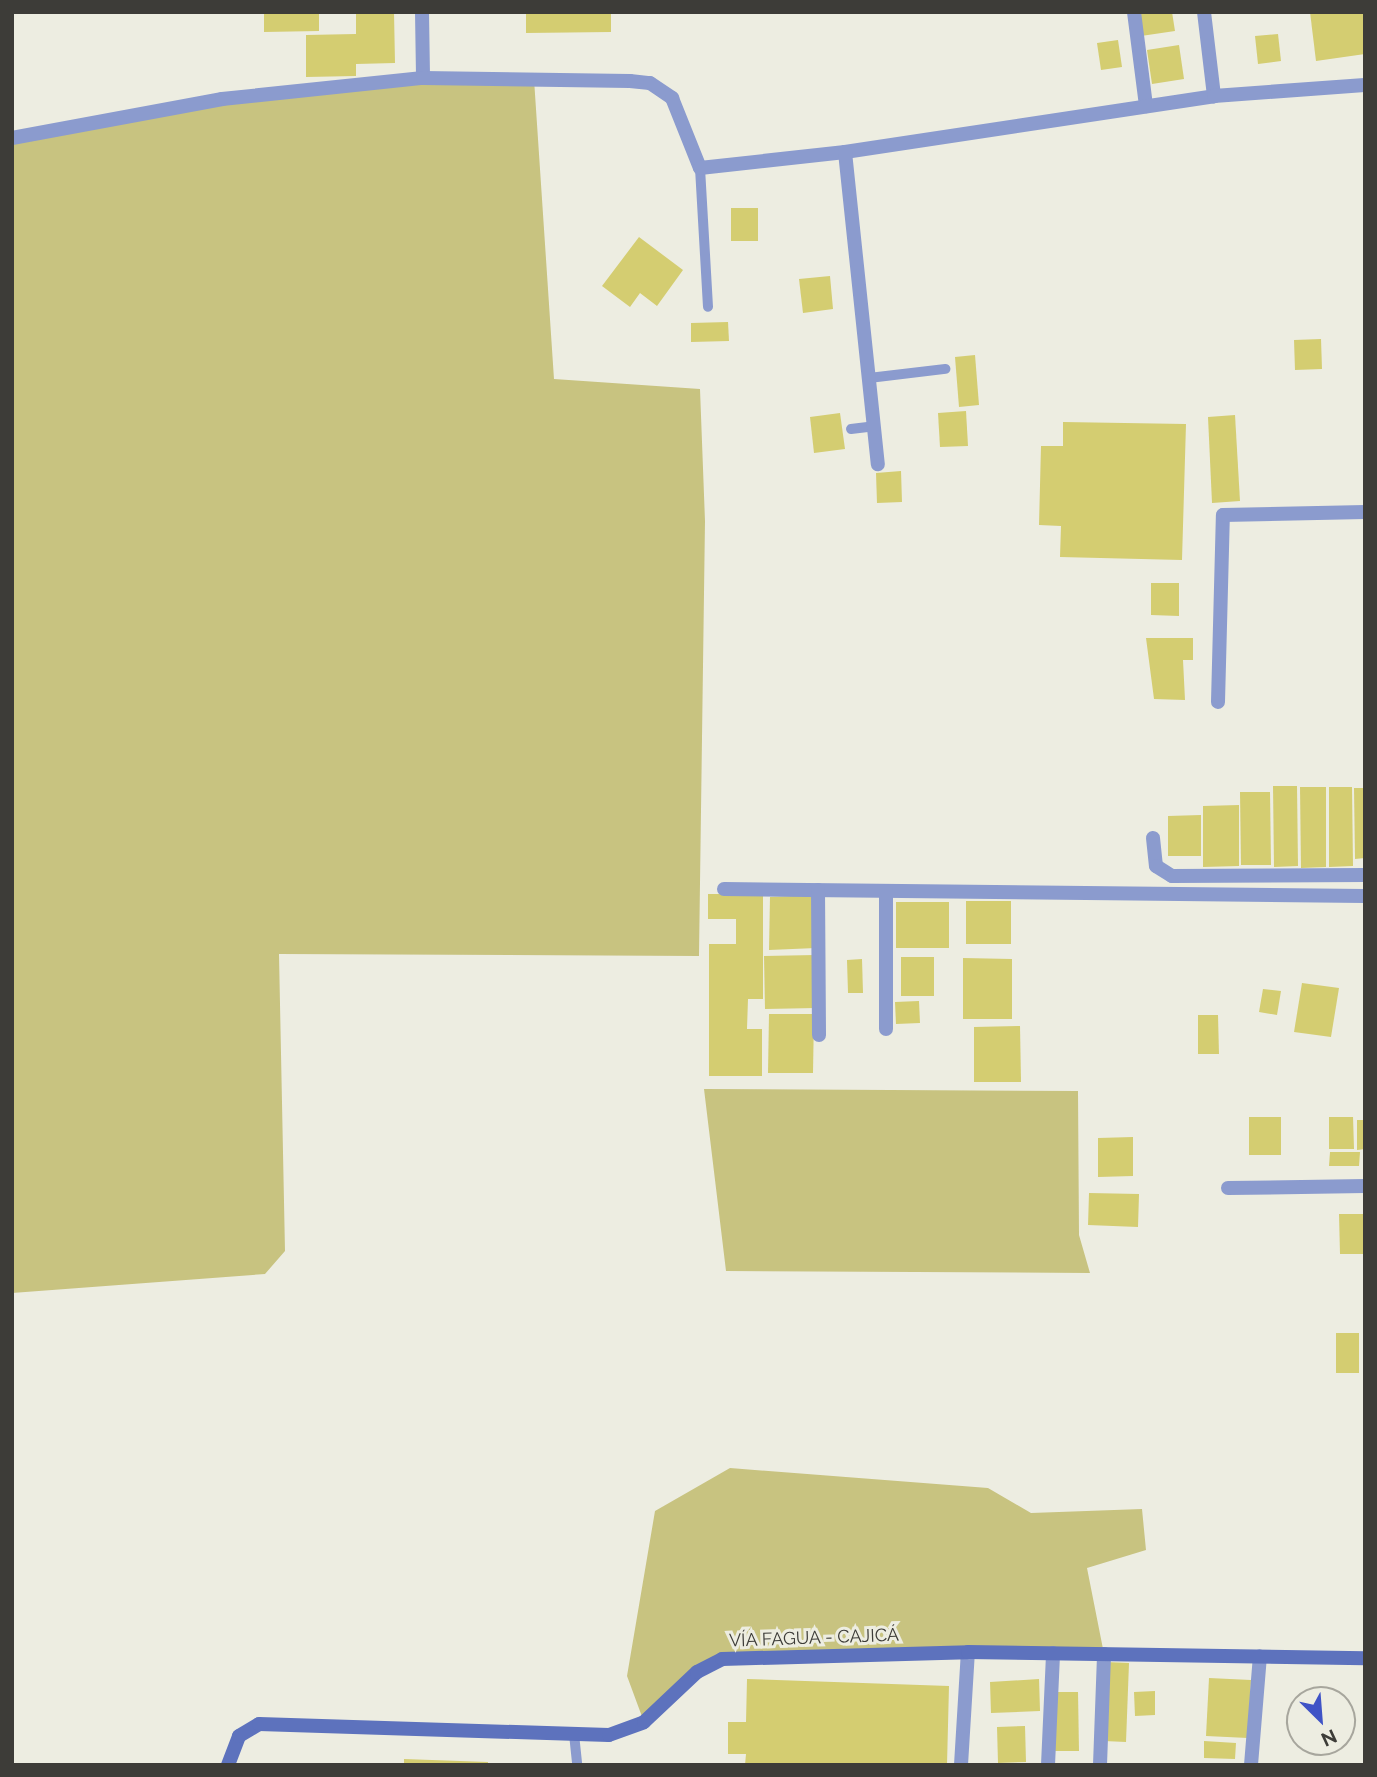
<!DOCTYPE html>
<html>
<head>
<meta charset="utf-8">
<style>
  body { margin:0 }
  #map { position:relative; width:1377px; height:1777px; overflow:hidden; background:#edede1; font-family:Raleway,sans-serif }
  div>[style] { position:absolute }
  .green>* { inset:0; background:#c8c380 }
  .building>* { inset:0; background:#d4cd71 }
  .lane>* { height:10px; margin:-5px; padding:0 5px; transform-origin:5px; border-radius:5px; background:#8b9bce }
  .street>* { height:14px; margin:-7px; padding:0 7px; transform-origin:7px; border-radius:7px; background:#8b9bce }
  .secondary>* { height:14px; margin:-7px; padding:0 7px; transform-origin:7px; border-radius:7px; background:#5d72bd }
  span { translate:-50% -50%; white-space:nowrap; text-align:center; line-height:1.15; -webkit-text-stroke:6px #edede1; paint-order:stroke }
  .street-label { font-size:18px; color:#3d3c38 }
  .frame { position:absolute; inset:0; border:14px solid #3d3c38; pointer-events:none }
  .north { position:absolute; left:1286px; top:1686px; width:70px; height:70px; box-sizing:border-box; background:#edede1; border:2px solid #a7a69d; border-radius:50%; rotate:155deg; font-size:19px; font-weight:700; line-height:28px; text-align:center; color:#3d3c38 }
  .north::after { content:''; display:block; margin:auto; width:24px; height:32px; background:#3f53c6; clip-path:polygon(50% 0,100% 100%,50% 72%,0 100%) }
</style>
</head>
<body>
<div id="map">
  <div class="green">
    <div style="clip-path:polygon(423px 78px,534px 79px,554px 379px,700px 389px,705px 521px,699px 956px,279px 954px,285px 1251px,265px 1274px,12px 1293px,12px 138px,222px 99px)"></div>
    <div style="clip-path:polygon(704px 1089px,1078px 1091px,1079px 1235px,1090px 1273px,726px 1271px)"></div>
    <div style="clip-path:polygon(730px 1468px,988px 1488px,1031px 1513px,1142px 1509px,1146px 1550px,1087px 1568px,1104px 1654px,722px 1659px,644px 1722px,627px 1676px,655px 1511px)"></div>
  </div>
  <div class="building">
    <div style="clip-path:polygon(264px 12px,319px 12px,319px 31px,264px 32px)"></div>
    <div style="clip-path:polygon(356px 12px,394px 12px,395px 63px,356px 64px,356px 76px,306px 77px,306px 35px,356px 34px)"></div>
    <div style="clip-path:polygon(526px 12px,611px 12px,611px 32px,526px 33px)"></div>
    <div style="clip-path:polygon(1138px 12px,1172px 12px,1175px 31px,1141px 36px)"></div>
    <div style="clip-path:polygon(1310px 12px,1365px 12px,1365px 54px,1316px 61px)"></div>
    <div style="clip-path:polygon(1278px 34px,1281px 61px,1258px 64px,1255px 36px)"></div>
    <div style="clip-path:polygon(1118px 40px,1122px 67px,1101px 70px,1097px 43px)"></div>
    <div style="clip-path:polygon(1179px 45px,1184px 79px,1152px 84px,1147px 50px)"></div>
    <div style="clip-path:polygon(731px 208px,758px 208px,758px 241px,731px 241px)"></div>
    <div style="clip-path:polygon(639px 237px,683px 270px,657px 306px,640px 293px,630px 307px,602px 286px)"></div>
    <div style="clip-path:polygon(830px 276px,833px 309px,803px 313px,799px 279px)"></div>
    <div style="clip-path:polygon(728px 322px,729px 341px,691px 342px,691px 323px)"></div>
    <div style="clip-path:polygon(1321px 339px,1322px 369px,1295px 370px,1294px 340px)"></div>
    <div style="clip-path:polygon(975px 355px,979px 405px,959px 407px,955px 357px)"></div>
    <div style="clip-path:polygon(966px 411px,968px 446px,940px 447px,938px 413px)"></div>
    <div style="clip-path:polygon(840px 413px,845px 449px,814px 453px,810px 417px)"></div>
    <div style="clip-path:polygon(1235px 415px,1240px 501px,1212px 503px,1208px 417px)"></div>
    <div style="clip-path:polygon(1063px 422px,1186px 424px,1182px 560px,1060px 557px,1061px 526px,1039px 525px,1041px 446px,1063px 446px)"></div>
    <div style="clip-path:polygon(901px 471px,902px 502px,877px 503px,876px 473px)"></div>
    <div style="clip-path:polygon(1151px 583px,1179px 583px,1179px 616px,1151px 615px)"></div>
    <div style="clip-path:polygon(1146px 638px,1193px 638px,1193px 660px,1183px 660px,1185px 700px,1154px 699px)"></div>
    <div style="clip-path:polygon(1273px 786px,1297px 786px,1298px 866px,1274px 867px)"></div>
    <div style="clip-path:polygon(1300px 787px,1326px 787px,1326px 867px,1301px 868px)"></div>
    <div style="clip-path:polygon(1329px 787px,1352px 787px,1353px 866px,1329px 867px)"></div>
    <div style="clip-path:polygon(1354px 788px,1365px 788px,1365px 858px,1355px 859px)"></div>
    <div style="clip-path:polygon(1240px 792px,1270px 792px,1271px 865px,1241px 865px)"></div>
    <div style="clip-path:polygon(1239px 805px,1239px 866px,1203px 867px,1203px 806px)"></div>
    <div style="clip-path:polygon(1201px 815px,1201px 856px,1168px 856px,1168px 816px)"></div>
    <div style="clip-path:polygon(708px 894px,763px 894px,763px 999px,748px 999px,747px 1029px,762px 1029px,762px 1076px,709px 1076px,709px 944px,736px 944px,736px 919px,708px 919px)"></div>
    <div style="clip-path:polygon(816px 895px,816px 948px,769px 950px,770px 897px)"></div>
    <div style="clip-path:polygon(966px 901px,1011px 901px,1011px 944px,966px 944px)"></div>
    <div style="clip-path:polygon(896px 902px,949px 902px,949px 948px,896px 948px)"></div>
    <div style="clip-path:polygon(815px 955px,816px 1008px,765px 1009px,764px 956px)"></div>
    <div style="clip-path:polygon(901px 957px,934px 957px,934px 996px,901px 996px)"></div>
    <div style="clip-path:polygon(963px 958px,1012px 959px,1012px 1019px,963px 1019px)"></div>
    <div style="clip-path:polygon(862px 959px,863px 993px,848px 993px,847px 960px)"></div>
    <div style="clip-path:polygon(1302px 983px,1339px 988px,1331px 1037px,1294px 1032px)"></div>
    <div style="clip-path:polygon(1263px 989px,1281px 991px,1277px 1015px,1259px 1012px)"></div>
    <div style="clip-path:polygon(919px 1001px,920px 1023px,896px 1024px,895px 1002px)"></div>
    <div style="clip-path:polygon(769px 1014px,814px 1014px,813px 1073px,768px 1073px)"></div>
    <div style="clip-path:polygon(1198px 1015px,1218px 1015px,1219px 1054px,1198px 1054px)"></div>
    <div style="clip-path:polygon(1020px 1026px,1021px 1082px,974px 1082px,974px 1027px)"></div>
    <div style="clip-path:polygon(1249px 1117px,1281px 1117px,1281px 1155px,1249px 1155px)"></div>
    <div style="clip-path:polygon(1329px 1117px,1353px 1117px,1354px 1149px,1329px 1149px)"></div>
    <div style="clip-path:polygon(1357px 1120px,1365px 1120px,1365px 1149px,1357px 1150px)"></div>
    <div style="clip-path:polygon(1133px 1137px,1133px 1176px,1098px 1177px,1098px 1138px)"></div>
    <div style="clip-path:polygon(1330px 1152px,1360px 1152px,1359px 1166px,1329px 1166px)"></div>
    <div style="clip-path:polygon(1089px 1193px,1139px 1194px,1138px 1227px,1088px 1225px)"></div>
    <div style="clip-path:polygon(1339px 1214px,1365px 1214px,1365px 1254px,1340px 1254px)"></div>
    <div style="clip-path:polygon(1336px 1333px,1359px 1333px,1359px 1373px,1336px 1373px)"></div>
    <div style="clip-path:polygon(1106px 1662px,1129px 1663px,1126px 1742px,1104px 1741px)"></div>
    <div style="clip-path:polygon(1209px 1678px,1251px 1680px,1248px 1738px,1206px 1736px)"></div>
    <div style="clip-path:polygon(747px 1679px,949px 1686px,947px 1765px,745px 1765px,746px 1754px,728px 1754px,728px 1722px,746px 1722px)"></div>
    <div style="clip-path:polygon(1039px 1679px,1040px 1711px,991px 1713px,990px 1682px)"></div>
    <div style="clip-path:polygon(1155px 1691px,1155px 1715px,1135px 1716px,1134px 1692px)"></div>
    <div style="clip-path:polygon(1054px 1692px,1078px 1692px,1079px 1751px,1055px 1751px)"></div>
    <div style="clip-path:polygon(1025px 1726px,1026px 1762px,998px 1763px,997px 1727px)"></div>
    <div style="clip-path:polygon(1204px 1741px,1236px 1743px,1235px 1759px,1204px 1758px)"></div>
    <div style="clip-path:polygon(404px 1759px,488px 1762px,488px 1765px,404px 1765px)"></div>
  </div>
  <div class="lane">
    <div style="left:700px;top:168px;width:139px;rotate:86.7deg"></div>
    <div style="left:869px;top:378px;width:77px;rotate:-6.8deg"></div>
    <div style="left:851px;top:429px;width:23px;rotate:-7deg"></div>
    <div style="left:574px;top:1734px;width:31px;rotate:84deg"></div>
  </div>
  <div class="street">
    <div style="left:422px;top:12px;width:66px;rotate:89.1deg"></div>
    <div style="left:1134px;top:12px;width:95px;rotate:82.7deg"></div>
    <div style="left:1204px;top:12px;width:85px;rotate:83.2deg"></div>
    <div style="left:12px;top:138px;width:214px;rotate:-10.5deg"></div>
    <div style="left:222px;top:99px;width:202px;rotate:-6deg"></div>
    <div style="left:423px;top:78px;width:207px;rotate:0.8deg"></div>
    <div style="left:630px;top:81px;width:20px;rotate:6deg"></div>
    <div style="left:650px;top:83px;width:27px;rotate:34deg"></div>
    <div style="left:672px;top:98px;width:75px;rotate:68.2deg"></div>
    <div style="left:700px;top:168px;width:146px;rotate:-6.3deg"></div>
    <div style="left:845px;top:152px;width:373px;rotate:-8.6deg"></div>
    <div style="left:1214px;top:96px;width:151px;rotate:-4.2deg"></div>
    <div style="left:845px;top:152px;width:314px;rotate:84deg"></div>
    <div style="left:1218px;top:702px;width:187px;rotate:-88.5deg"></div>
    <div style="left:1223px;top:515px;width:142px;rotate:-1.2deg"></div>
    <div style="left:1153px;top:838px;width:28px;rotate:84deg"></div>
    <div style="left:1156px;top:866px;width:19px;rotate:32deg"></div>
    <div style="left:1172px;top:876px;width:193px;rotate:-0.3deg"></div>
    <div style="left:724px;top:889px;width:641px;rotate:0.63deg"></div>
    <div style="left:818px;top:890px;width:145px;rotate:89.6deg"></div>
    <div style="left:886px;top:1029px;width:138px;rotate:-90deg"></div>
    <div style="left:1228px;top:1188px;width:137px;rotate:-0.8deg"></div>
    <div style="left:961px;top:1765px;width:113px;rotate:-86.5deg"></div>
    <div style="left:1048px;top:1765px;width:112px;rotate:-87.4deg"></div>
    <div style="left:1100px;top:1765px;width:111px;rotate:-87.9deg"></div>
    <div style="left:1251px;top:1765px;width:109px;rotate:-85.3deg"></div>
  </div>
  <div class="secondary">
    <div style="left:228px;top:1765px;width:31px;rotate:-69deg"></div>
    <div style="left:239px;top:1736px;width:23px;rotate:-31deg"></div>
    <div style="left:259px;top:1724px;width:350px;rotate:1.8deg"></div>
    <div style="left:609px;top:1735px;width:37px;rotate:-20deg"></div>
    <div style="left:644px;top:1722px;width:73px;rotate:-43.3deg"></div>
    <div style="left:697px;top:1672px;width:28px;rotate:-27deg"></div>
    <div style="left:722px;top:1659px;width:246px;rotate:-1.6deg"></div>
    <div style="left:968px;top:1652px;width:397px;rotate:0.9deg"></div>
  </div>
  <div class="street-label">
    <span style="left:814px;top:1638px;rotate:-2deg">VÍA FAGUA - CAJICÁ</span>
  </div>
  <div class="frame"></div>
  <div class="north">N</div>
</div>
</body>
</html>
